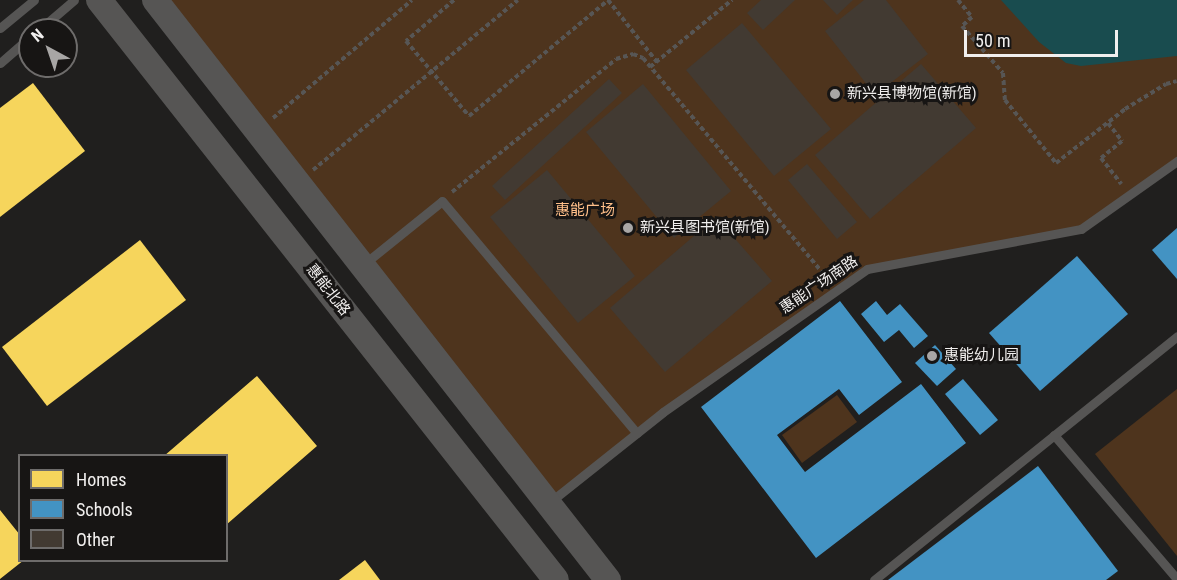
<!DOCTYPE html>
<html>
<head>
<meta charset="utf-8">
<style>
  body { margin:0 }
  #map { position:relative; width:1177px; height:580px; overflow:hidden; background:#201f1e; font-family:"Roboto Condensed","Noto Sans SC",sans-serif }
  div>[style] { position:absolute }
  .green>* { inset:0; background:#4e341d }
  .water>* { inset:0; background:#194c4f }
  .homes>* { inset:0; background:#f6d55c }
  .schools>* { inset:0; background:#4393c3 }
  .building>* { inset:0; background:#423a32 }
  .path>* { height:4px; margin-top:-2px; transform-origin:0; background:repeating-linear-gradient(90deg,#575655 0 4.5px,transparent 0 7.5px) }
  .lane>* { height:9px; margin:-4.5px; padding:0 4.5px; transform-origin:4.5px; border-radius:4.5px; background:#565554 }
  .secondary>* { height:26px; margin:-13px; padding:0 13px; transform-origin:13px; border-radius:13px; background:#565554 }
  .dots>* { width:16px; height:16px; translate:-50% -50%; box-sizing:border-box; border:3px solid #171514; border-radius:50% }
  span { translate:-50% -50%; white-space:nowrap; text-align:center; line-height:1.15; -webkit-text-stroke:6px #171514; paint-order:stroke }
  .poi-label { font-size:15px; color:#f1efee }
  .left { translate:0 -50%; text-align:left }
  .park-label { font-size:15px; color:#ffbf89 }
  .street-label { font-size:15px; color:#f1efee }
  .legend { position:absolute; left:18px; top:454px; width:210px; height:108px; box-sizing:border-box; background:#171514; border:2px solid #6e6c6b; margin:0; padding:8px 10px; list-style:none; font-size:18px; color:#f1efee }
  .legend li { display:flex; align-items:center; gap:12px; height:30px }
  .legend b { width:30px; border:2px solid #6e6c6b }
  .north { position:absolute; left:18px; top:18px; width:60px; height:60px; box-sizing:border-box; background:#171514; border:2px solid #6e6c6b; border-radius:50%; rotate:320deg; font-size:16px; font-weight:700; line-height:24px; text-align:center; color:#f1efee }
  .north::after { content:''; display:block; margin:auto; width:21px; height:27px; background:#a8a6a5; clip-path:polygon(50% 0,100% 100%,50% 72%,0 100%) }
  .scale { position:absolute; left:964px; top:30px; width:154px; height:27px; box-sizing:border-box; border:3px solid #f1efee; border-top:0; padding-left:8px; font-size:18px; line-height:21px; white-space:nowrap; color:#f1efee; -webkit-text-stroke:4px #171514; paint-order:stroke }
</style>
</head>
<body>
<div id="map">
  <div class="green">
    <div style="clip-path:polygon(155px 0,1177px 0,1177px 161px,1081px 229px,867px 269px,663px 412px,548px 504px)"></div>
    <div style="clip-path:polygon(1177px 389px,1177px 556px,1095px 454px)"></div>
    <div style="clip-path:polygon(837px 395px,857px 422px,802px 463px,782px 435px)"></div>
  </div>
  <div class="water">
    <div style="clip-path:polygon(1001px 0,1177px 0,1177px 56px,1081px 66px,1066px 63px,1039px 42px)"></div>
  </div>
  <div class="homes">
    <div style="clip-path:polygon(33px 83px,85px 151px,0 217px,0 108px)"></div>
    <div style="clip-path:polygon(140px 240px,186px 300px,47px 406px,2px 347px)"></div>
    <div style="clip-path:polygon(257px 376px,317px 446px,226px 525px,226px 456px,164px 456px)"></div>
    <div style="clip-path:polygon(0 510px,20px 535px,20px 560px,24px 560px,0 579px)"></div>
    <div style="clip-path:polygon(365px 560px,380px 580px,339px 580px)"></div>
  </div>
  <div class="schools">
    <div style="clip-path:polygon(1177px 228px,1177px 279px,1152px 250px)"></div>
    <div style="clip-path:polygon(1077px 256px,1128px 314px,1040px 391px,989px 333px)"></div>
    <div style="clip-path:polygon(840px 301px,902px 382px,859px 415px,839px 389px,777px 435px,805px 472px,921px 384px,966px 443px,816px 558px,701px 407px)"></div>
    <div style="clip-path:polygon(876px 301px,887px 315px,900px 304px,928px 336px,914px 348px,899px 330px,884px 342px,861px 314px)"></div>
    <div style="clip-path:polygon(935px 345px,956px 369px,937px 386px,915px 363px)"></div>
    <div style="clip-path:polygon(963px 379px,998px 420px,980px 435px,945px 394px)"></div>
    <div style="clip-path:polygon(1038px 466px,1118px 571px,1106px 580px,888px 580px)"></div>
  </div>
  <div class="building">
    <div style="clip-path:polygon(761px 0,795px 0,763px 30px,747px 13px)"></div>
    <div style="clip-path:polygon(823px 0,853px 0,837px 15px)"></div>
    <div style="clip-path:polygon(864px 0,886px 0,928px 54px,875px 95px,825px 31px)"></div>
    <div style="clip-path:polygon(742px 23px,831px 129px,774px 176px,686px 70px)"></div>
    <div style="clip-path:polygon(921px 64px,976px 128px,870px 219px,815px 155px)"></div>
    <div style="clip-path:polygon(609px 79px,622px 93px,505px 200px,492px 186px)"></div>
    <div style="clip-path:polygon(643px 84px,731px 191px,674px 238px,586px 132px)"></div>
    <div style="clip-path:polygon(807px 164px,857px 222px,837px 239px,788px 180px)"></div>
    <div style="clip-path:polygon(547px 170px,635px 276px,578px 323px,490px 217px)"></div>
    <div style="clip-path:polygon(716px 217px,772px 281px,665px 372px,610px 308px)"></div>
  </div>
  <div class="path">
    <div style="left:454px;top:0;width:63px;rotate:139.5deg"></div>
    <div style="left:406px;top:41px;width:98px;rotate:50deg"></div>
    <div style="left:469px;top:116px;width:181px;rotate:-39.8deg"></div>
    <div style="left:608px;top:0;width:79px;rotate:51.7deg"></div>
    <div style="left:958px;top:0;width:22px;rotate:51deg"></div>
    <div style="left:972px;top:17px;width:13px;rotate:138deg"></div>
    <div style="left:962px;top:26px;width:62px;rotate:48.9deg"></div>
    <div style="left:1003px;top:73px;width:27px;rotate:86deg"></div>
    <div style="left:1005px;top:100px;width:81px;rotate:51deg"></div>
    <div style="left:1056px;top:163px;width:88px;rotate:-38deg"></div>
    <div style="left:1125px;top:109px;width:48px;rotate:-31.4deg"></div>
    <div style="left:1166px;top:84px;width:11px;rotate:-15deg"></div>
    <div style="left:650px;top:67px;width:106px;rotate:-39.3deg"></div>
    <div style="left:273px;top:118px;width:182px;rotate:-40.3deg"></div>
    <div style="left:1108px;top:123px;width:23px;rotate:52deg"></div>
    <div style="left:1122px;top:141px;width:27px;rotate:141deg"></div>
    <div style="left:1101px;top:158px;width:33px;rotate:52deg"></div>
    <div style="left:313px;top:170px;width:266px;rotate:-39.7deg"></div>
    <div style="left:452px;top:192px;width:211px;rotate:-39deg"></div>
    <div style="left:616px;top:59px;width:18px;rotate:-16deg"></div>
    <div style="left:633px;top:54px;width:11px;rotate:22deg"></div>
    <div style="left:643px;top:58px;width:288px;rotate:50.1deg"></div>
  </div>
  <div class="lane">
    <div style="left:0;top:28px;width:44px;rotate:-39.5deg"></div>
    <div style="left:39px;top:30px;width:46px;rotate:-40.6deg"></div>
    <div style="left:0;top:63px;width:40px;rotate:-41deg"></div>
    <div style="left:364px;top:264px;width:100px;rotate:-38.9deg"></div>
    <div style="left:442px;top:201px;width:303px;rotate:50deg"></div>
    <div style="left:1054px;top:435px;width:189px;rotate:49.5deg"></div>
    <div style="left:550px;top:502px;width:144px;rotate:-38.5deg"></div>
    <div style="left:663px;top:412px;width:249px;rotate:-35deg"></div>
    <div style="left:867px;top:269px;width:218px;rotate:-10.6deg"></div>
    <div style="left:1081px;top:229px;width:118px;rotate:-35.3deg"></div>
    <div style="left:874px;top:580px;width:389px;rotate:-38.8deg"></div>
  </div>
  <div class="secondary">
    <div style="left:99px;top:0;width:738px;rotate:51.76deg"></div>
    <div style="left:155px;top:0;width:736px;rotate:52.01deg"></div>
  </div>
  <div class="dots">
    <div style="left:835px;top:94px;background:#a8a6a5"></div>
    <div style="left:628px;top:228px;background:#a8a6a5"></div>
    <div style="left:932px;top:356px;background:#a8a6a5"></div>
  </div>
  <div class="poi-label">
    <span class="left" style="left:847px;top:94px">新兴县博物馆(新馆)</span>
    <span class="left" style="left:640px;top:228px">新兴县图书馆(新馆)</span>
    <span class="left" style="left:944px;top:356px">惠能幼儿园</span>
  </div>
  <div class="park-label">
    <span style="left:585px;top:211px">惠能广场</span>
  </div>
  <div class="street-label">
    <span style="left:819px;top:285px;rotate:-34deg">惠能广场南路</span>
    <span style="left:328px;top:290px;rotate:52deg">惠能北路</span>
  </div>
  <ul class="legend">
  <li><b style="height:16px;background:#f6d55c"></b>Homes</li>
  <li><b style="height:16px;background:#4393c3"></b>Schools</li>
  <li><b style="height:16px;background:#423a32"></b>Other</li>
  </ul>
  <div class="north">N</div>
  <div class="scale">50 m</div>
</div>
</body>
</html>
